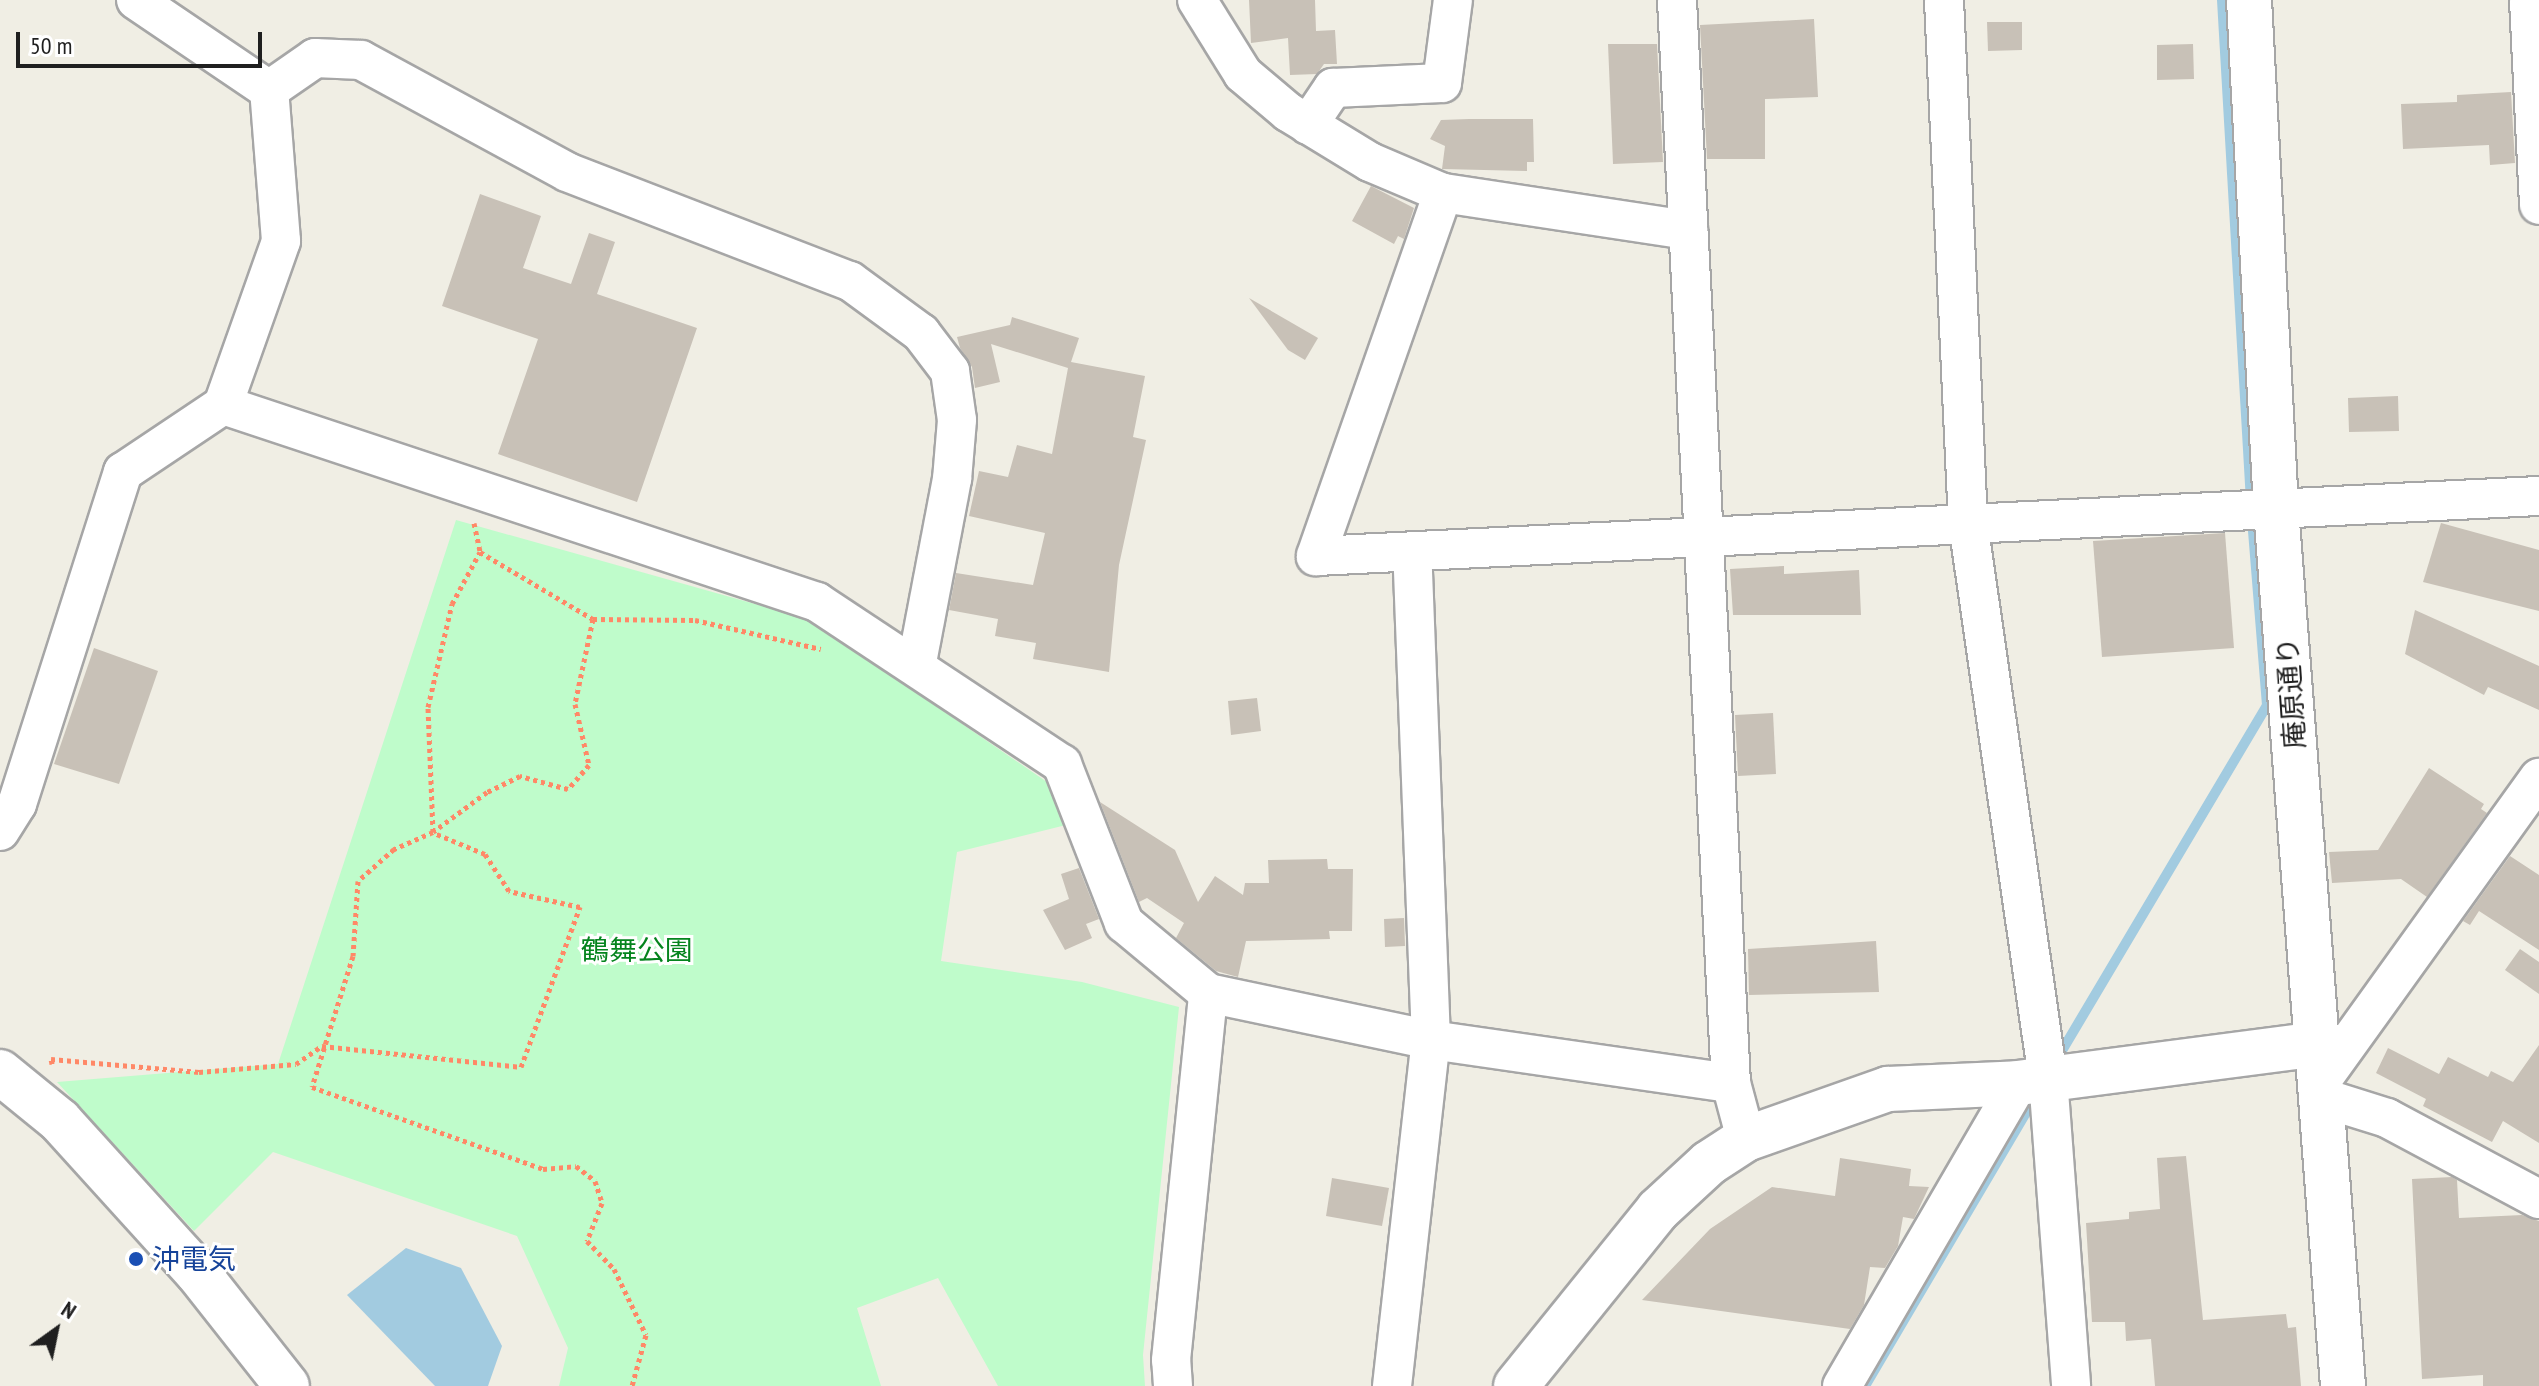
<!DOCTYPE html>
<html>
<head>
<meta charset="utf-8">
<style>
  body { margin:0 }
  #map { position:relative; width:2539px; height:1386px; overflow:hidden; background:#f0eee4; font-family:"PT Sans Narrow","Noto Sans JP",sans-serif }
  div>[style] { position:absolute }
  .park>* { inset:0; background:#bffccb }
  .water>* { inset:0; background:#a2cbe0 }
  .stream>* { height:10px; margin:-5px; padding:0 5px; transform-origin:5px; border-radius:5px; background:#a2cbe0 }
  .building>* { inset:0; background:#c8c1b7 }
  .path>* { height:5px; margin-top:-2.5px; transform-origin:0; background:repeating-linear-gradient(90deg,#ff8867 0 4px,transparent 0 8px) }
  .roads { filter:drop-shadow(2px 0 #a6a6a6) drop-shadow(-2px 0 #a6a6a6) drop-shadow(0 2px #a6a6a6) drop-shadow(0 -2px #a6a6a6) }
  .minor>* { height:38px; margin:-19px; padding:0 19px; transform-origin:19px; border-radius:19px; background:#fff }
  .tertiary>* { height:44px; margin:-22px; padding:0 22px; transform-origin:22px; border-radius:22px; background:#fff }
  .dots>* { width:22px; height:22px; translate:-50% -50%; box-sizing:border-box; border:4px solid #fff; border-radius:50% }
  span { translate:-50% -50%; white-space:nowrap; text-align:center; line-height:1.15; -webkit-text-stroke:6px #fff; paint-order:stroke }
  .street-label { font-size:28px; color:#1f1f1f }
  .park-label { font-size:28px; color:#05841e }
  .transit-label { font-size:28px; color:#164399 }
  .left { translate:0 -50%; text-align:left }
  .north { position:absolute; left:16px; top:1290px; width:80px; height:80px; -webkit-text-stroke:6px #fff; paint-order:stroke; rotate:33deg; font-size:22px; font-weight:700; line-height:32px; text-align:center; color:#1f1f1f }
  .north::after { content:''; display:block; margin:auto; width:28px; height:36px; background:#1f1f1f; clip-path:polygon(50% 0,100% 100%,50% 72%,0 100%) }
  .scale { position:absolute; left:16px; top:32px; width:246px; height:36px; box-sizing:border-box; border:4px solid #1f1f1f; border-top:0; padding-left:10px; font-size:24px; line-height:28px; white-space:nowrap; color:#1f1f1f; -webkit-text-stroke:6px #fff; paint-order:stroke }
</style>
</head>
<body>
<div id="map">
  <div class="park">
    <div style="clip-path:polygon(456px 520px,809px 619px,1047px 782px,1074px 823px,957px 852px,941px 961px,1082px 982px,1179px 1007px,1143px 1355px,1145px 1386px,998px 1386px,938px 1278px,857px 1308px,881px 1386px,559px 1386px,568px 1348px,517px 1236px,273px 1152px,194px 1231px,57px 1082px,278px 1064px)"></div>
  </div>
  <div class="water">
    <div style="clip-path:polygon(406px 1248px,461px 1268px,502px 1346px,488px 1386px,435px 1386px,347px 1295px)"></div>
  </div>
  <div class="stream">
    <div style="left:2222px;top:0;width:502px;rotate:86.69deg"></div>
    <div style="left:2057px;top:1059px;width:412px;rotate:-59.3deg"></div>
    <div style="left:2267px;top:705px;width:189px;rotate:-94.6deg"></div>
    <div style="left:1865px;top:1386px;width:339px;rotate:-59.5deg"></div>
  </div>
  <div class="building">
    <div style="clip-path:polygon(1249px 0,1315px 0,1316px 31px,1335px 30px,1337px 64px,1324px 64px,1317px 74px,1290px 75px,1288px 38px,1251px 43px)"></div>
    <div style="clip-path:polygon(1814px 19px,1818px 97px,1765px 99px,1765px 159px,1707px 159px,1700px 25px)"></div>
    <div style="clip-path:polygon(1987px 22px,2022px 22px,2022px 50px,1988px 51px)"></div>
    <div style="clip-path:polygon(1608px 44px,1657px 44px,1663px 162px,1613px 164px)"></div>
    <div style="clip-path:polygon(2193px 44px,2194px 79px,2157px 80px,2157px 45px)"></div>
    <div style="clip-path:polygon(2511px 92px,2515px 163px,2490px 165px,2489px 145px,2403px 149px,2401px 104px,2457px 102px,2457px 95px)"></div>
    <div style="clip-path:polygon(1469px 119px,1533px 119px,1534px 162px,1527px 162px,1527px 171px,1442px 169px,1445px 146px,1430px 139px,1441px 120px)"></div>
    <div style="clip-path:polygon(1371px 186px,1414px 208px,1404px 239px,1398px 236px,1394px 244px,1352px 221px)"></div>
    <div style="clip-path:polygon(480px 194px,541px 216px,523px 268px,571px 284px,589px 233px,615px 242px,597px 294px,697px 328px,637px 502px,498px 454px,538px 339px,442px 306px)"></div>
    <div style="clip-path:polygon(1249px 298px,1318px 338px,1305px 360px,1288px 350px)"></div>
    <div style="clip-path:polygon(1012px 317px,1079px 338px,1071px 362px,1145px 376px,1133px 437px,1146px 440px,1119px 565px,1109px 672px,1033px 659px,1036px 643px,995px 636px,998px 619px,949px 610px,956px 573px,1033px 585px,1045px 533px,969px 516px,979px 471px,1008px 477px,1017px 445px,1052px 454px,1068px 368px,991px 344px,1000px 382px,975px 388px,972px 367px,960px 348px,957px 337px,1010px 325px)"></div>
    <div style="clip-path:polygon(2398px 396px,2399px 431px,2349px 432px,2348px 398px)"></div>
    <div style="clip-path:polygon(2441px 523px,2539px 550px,2539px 611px,2423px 582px)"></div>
    <div style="clip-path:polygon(2225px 533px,2234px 648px,2102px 657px,2093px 541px)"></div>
    <div style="clip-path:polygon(1784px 566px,1784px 574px,1859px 570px,1861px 615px,1733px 615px,1730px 569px)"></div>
    <div style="clip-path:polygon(2415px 610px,2539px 666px,2539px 710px,2488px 687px,2484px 695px,2405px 654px)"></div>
    <div style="clip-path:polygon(94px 648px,158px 671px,119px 784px,54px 764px)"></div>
    <div style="clip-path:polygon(1257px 698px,1261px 731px,1231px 735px,1228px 701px)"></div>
    <div style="clip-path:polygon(1773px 713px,1776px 774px,1738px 776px,1735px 715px)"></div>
    <div style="clip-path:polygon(2429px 768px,2484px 804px,2481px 809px,2487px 813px,2427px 897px,2401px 879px,2332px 883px,2329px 852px,2378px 850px)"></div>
    <div style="clip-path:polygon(1100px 802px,1175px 850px,1198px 902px,1215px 876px,1243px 895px,1245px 883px,1269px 883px,1268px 860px,1327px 859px,1328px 869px,1353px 869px,1352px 931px,1329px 931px,1330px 939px,1246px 941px,1238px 977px,1216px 971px,1176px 938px,1184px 923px,1147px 898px,1139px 902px)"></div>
    <div style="clip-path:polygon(2510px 856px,2539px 875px,2539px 950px,2479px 911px,2470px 925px,2463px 921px)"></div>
    <div style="clip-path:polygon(1079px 868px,1099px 919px,1086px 924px,1092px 938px,1065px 950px,1043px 910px,1069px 899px,1061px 874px)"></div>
    <div style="clip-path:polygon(1404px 918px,1405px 946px,1385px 947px,1384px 919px)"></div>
    <div style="clip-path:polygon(1876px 941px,1879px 992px,1749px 995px,1748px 949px)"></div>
    <div style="clip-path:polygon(2520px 949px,2539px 962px,2539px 994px,2505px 970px)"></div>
    <div style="clip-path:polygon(2539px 1045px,2539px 1143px,2503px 1121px,2492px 1142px,2423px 1106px,2426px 1099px,2376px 1073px,2388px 1048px,2439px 1074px,2448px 1057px,2488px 1077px,2491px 1071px,2513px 1082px)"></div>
    <div style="clip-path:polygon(2186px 1156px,2203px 1320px,2286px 1314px,2288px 1328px,2296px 1327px,2301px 1386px,2155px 1386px,2151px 1339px,2126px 1341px,2125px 1322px,2092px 1322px,2086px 1223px,2129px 1219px,2129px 1212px,2160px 1209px,2157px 1158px)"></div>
    <div style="clip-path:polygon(1840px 1158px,1911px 1169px,1909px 1186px,1929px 1187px,1914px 1219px,1903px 1217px,1898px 1246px,1885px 1268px,1870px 1267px,1864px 1305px,1850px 1329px,1642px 1300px,1710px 1229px,1772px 1187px,1835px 1196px)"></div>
    <div style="clip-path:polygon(2452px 1177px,2457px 1180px,2459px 1218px,2522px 1215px,2539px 1221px,2539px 1386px,2483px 1386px,2483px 1375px,2422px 1379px,2412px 1179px)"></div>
    <div style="clip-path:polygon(1332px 1178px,1389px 1188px,1382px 1226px,1326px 1216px)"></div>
  </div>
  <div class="path">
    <div style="left:474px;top:523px;width:30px;rotate:78deg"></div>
    <div style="left:593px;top:619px;width:102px;rotate:0.6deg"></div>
    <div style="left:695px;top:620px;width:129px;rotate:13deg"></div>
    <div style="left:433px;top:832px;width:125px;rotate:-92.3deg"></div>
    <div style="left:428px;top:707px;width:106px;rotate:-76.9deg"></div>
    <div style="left:452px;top:604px;width:59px;rotate:-61.7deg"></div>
    <div style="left:480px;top:552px;width:131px;rotate:30.7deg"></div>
    <div style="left:593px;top:619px;width:87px;rotate:102deg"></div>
    <div style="left:575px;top:704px;width:63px;rotate:77.1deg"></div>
    <div style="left:589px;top:765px;width:32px;rotate:131deg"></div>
    <div style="left:568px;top:789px;width:50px;rotate:-164.8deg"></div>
    <div style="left:520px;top:776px;width:37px;rotate:154deg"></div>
    <div style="left:487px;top:792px;width:67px;rotate:143.5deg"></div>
    <div style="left:433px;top:832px;width:43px;rotate:156.4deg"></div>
    <div style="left:394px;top:849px;width:48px;rotate:138.4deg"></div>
    <div style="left:358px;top:881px;width:75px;rotate:93.8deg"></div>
    <div style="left:353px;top:956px;width:137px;rotate:107.4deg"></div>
    <div style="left:312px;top:1087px;width:245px;rotate:19.5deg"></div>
    <div style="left:543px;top:1169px;width:33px;rotate:-5deg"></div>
    <div style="left:576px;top:1166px;width:24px;rotate:38deg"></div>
    <div style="left:595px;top:1181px;width:23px;rotate:72deg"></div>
    <div style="left:602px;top:1203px;width:41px;rotate:111.5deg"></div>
    <div style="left:587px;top:1241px;width:39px;rotate:46deg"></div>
    <div style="left:614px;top:1269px;width:73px;rotate:64.1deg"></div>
    <div style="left:646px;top:1335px;width:53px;rotate:105.4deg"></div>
    <div style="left:52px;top:1064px;width:5px;rotate:-101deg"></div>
    <div style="left:51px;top:1059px;width:149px;rotate:5deg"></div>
    <div style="left:199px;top:1072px;width:97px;rotate:-4.7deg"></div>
    <div style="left:296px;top:1064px;width:32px;rotate:-35deg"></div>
    <div style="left:322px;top:1046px;width:200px;rotate:6deg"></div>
    <div style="left:521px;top:1067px;width:171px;rotate:-69.8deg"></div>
    <div style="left:580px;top:907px;width:73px;rotate:-167.3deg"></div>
    <div style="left:509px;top:891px;width:44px;rotate:-123deg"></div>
    <div style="left:485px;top:854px;width:55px;rotate:-157.6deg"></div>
  </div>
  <div class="roads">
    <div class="minor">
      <div style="left:136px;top:0;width:161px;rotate:34.1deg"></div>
      <div style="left:269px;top:90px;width:56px;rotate:-34.8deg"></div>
      <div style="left:315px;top:58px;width:46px;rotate:2.5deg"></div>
      <div style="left:361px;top:60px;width:234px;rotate:28.5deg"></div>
      <div style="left:567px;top:172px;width:303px;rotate:21.1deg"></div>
      <div style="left:850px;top:281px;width:88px;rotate:36.2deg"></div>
      <div style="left:921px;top:333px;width:48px;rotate:52.7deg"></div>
      <div style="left:950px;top:371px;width:49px;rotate:81.9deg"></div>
      <div style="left:957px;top:420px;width:59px;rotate:94.8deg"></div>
      <div style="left:952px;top:479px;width:191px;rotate:100.8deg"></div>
      <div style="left:1197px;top:0;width:87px;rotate:58.1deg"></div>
      <div style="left:1243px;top:74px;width:59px;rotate:40.2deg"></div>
      <div style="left:1288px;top:112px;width:96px;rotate:31.4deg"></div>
      <div style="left:1370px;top:162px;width:79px;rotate:23deg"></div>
      <div style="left:1443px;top:193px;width:248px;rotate:8.6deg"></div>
      <div style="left:1677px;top:0;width:1084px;rotate:87.15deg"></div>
      <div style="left:1731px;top:1083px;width:58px;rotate:75deg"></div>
      <div style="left:1944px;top:0;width:524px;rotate:87.37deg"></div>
      <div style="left:1968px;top:523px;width:561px;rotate:81.8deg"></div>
      <div style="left:2048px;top:1078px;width:309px;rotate:85.7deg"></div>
      <div style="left:2529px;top:0;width:205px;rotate:87.2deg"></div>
      <div style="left:1308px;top:125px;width:45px;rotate:-56deg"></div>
      <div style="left:1333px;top:88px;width:109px;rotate:-2.6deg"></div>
      <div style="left:1442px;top:83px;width:84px;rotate:-82.5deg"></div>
      <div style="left:1443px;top:193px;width:385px;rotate:109.3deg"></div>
      <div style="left:1316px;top:556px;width:1224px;rotate:-2.81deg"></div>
      <div style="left:223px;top:405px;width:174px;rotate:-70.5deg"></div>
      <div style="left:281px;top:241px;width:151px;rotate:-94.5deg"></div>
      <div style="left:0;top:831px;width:32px;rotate:-58deg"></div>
      <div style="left:17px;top:804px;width:349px;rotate:-72.3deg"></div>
      <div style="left:123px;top:472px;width:120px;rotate:-33.8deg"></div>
      <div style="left:223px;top:405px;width:626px;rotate:18.35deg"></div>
      <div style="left:817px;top:602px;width:294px;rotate:33.5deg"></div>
      <div style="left:1062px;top:764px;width:171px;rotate:68.7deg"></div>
      <div style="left:1124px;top:923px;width:109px;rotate:39.8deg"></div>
      <div style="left:1208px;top:993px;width:228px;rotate:11.9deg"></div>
      <div style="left:1431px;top:1040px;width:303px;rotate:8.2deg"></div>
      <div style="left:2319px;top:1084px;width:377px;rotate:-54.3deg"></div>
      <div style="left:2320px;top:1097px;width:70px;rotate:17.4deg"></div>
      <div style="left:2387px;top:1118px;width:172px;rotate:28.1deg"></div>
      <div style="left:1173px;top:1386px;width:26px;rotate:-94deg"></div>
      <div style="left:1171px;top:1360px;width:369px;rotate:-84.2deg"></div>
      <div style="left:1392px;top:1386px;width:348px;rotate:-83.6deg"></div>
      <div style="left:1431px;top:1040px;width:489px;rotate:-92.2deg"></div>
      <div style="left:1842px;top:1386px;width:350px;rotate:-59.8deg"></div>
    </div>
    <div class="tertiary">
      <div style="left:2249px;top:0;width:510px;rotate:86.96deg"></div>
      <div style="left:2276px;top:509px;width:880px;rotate:85.63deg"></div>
      <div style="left:0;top:1072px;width:77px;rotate:39.2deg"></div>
      <div style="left:60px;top:1121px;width:204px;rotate:47.8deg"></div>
      <div style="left:197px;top:1272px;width:145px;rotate:51.7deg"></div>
      <div style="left:1516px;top:1386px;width:226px;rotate:-51.1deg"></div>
      <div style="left:1658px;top:1210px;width:69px;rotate:-42.7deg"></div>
      <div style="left:1709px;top:1163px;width:44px;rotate:-33deg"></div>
      <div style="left:1746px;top:1139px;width:151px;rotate:-19.4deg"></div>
      <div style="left:1888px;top:1089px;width:130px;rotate:-2.6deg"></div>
      <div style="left:2018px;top:1083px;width:303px;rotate:-7.4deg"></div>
    </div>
  </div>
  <div class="dots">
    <div style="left:136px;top:1259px;background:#1a4fb4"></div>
  </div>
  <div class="street-label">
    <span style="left:2291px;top:693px;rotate:-94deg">庵原通り</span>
  </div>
  <div class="park-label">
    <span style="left:637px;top:950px">鶴舞公園</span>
  </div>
  <div class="transit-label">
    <span class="left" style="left:152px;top:1259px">沖電気</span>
  </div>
  <div class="north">N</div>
  <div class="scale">50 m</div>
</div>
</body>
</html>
